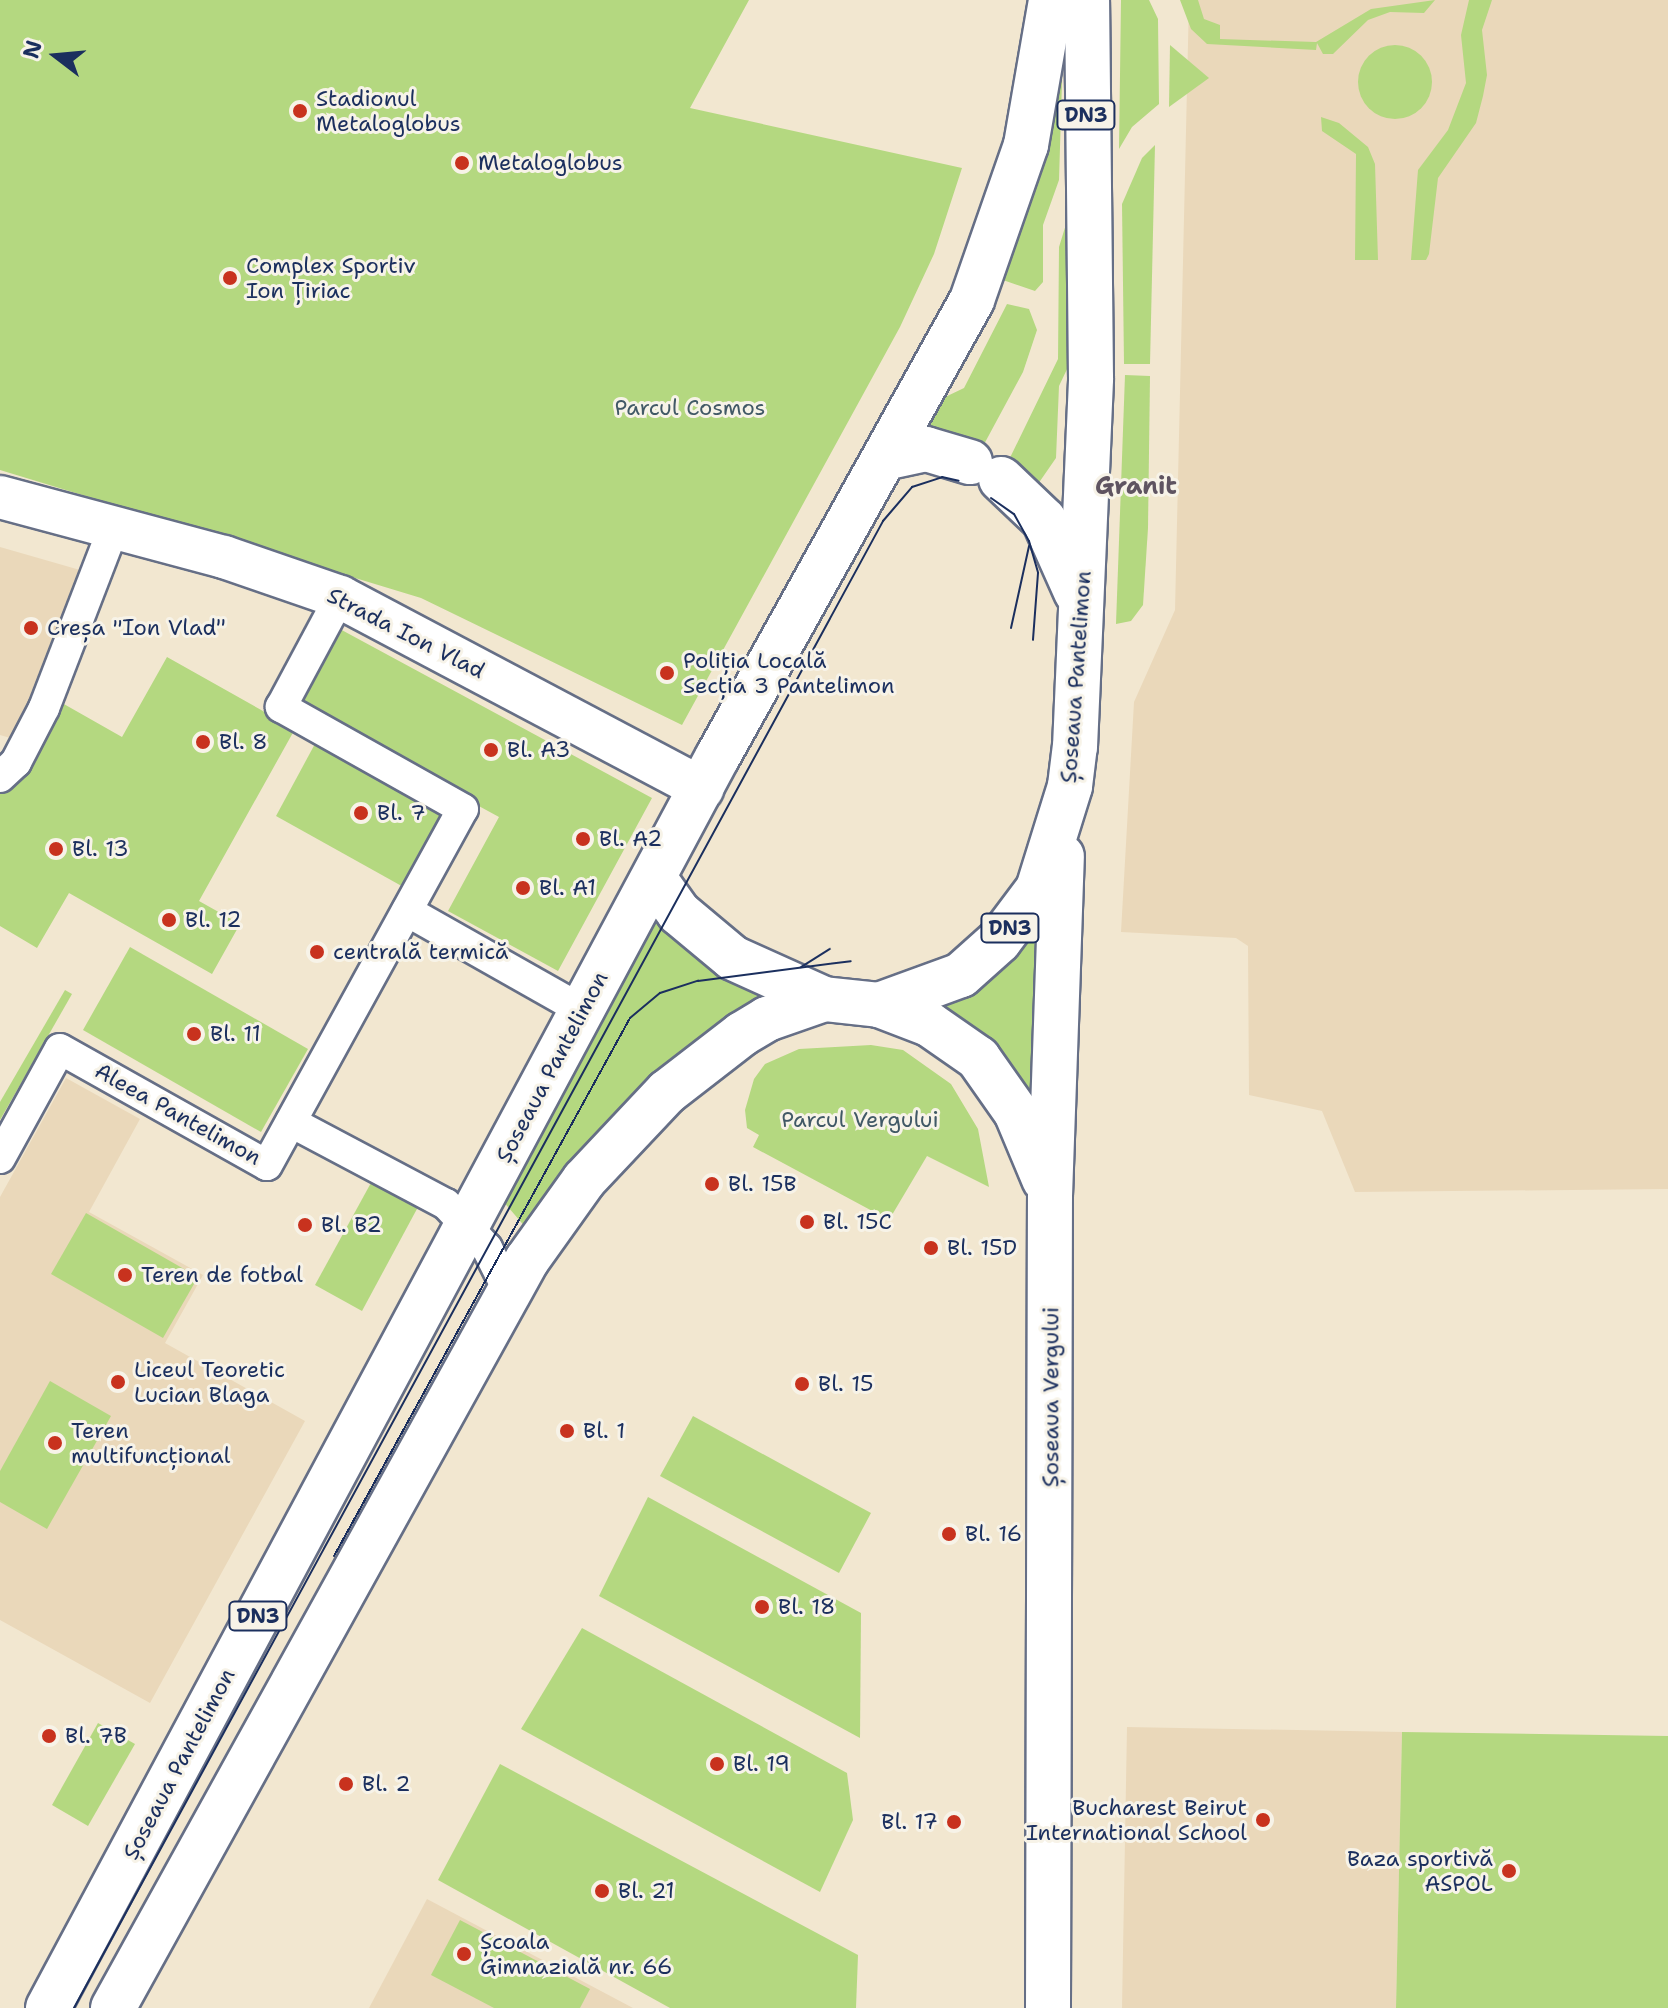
<!DOCTYPE html>
<html>
<head>
<meta charset="utf-8">
<style>
  body { margin:0 }
  #map { position:relative; width:1668px; height:2008px; overflow:hidden; background:#f2e7d0; font-family:"Shantell Sans",sans-serif }
  div>[style] { position:absolute }
  .built>* { inset:0; background:#ead8ba }
  .green>* { inset:0; background:#b4d880 }
  .round { border-radius:50% }
  .roads { filter:drop-shadow(2px 0 #666f86) drop-shadow(-2px 0 #666f86) drop-shadow(0 2px #666f86) drop-shadow(0 -2px #666f86) }
  .street>* { height:30px; margin:-15px; padding:0 15px; transform-origin:15px; border-radius:15px; background:#fff }
  .secondary>* { height:42px; margin:-21px; padding:0 21px; transform-origin:21px; border-radius:21px; background:#fff }
  .primary>* { height:44px; margin:-22px; padding:0 22px; transform-origin:22px; border-radius:22px; background:#fff }
  .tram>* { height:2px; margin:-1px; padding:0 1px; transform-origin:1px; border-radius:1px; background:#1b2f5e }
  .dots>* { width:22px; height:22px; translate:-50% -50%; box-sizing:border-box; border:4px solid #f7f3e8; border-radius:50% }
  span { translate:-50% -50%; white-space:nowrap; text-align:center; line-height:1.15; -webkit-text-stroke:6px #f7f3e8; paint-order:stroke }
  .shield-label span { padding:2px 6px; background:#f7f3e8; border:2px solid; border-radius:6px; -webkit-text-stroke-width:0 }
  .shield-label { font-size:20px; color:#1b2f5e; font-weight:700 }
  .poi-label { font-size:22px; color:#1b2f5e }
  .left { translate:0 -50%; text-align:left }
  .right { translate:-100% -50%; text-align:right }
  .park-label { font-size:22px; color:#415966 }
  .street-label { font-size:22px; color:#1b2f5e }
  .neighbourhood-label { font-size:24px; color:#5f5461; font-weight:700 }
  .north { position:absolute; left:16px; top:16px; width:80px; height:80px; -webkit-text-stroke:6px #f7f3e8; paint-order:stroke; rotate:286deg; font-size:22px; font-weight:700; line-height:32px; text-align:center; color:#1b2f5e }
  .north::after { content:''; display:block; margin:auto; width:28px; height:36px; background:#1b2f5e; clip-path:polygon(50% 0,100% 100%,50% 72%,0 100%) }
</style>
</head>
<body>
<div id="map">
  <div class="built">
    <div style="clip-path:polygon(1189px 0,1668px 0,1668px 1189px,1355px 1192px,1322px 1111px,1249px 1095px,1248px 946px,1236px 938px,1121px 932px,1134px 702px,1175px 610px)"></div>
    <div style="clip-path:polygon(0 547px,80px 570px,43px 687px,14px 739px,0 735px)"></div>
    <div style="clip-path:polygon(66px 1078px,140px 1119px,89px 1212px,203px 1275px,165px 1343px,305px 1421px,150px 1703px,0 1620px,0 1197px)"></div>
    <div style="clip-path:polygon(1127px 1727px,1402px 1732px,1396px 2008px,1122px 2008px)"></div>
    <div style="clip-path:polygon(427px 1899px,633px 2008px,369px 2008px)"></div>
  </div>
  <div class="green">
    <div style="clip-path:polygon(0 0,749px 0,690px 108px,962px 168px,934px 254px,900px 327px,682px 725px,421px 598px,0 470px)"></div>
    <div style="clip-path:polygon(1121px 0,1149px 0,1158px 19px,1159px 104px,1132px 127px,1119px 149px)"></div>
    <div style="clip-path:polygon(1180px 0,1198px 0,1204px 19px,1220px 25px,1220px 39px,1316px 42px,1371px 9px,1435px 0,1424px 13px,1390px 12px,1368px 20px,1333px 54px,1323px 54px,1317px 43px,1316px 50px,1207px 44px,1191px 29px)"></div>
    <div style="clip-path:polygon(1469px 0,1492px 0,1482px 30px,1487px 75px,1483px 96px,1476px 123px,1438px 178px,1429px 254px,1426px 260px,1411px 260px,1418px 170px,1448px 130px,1466px 83px,1461px 35px)"></div>
    <div style="clip-path:polygon(1170px 45px,1209px 78px,1169px 107px)"></div>
    <div class="round" style="left:1358px;top:45px;width:74px;height:74px"></div>
    <div style="clip-path:polygon(1063px 49px,1059px 180px,1043px 225px,1043px 282px,1035px 291px,1000px 279px)"></div>
    <div style="clip-path:polygon(1321px 117px,1339px 123px,1368px 147px,1375px 164px,1378px 260px,1355px 260px,1356px 154px,1322px 131px)"></div>
    <div style="clip-path:polygon(1155px 145px,1150px 364px,1124px 364px,1122px 204px,1142px 158px)"></div>
    <div style="clip-path:polygon(1067px 221px,1069px 365px,1059px 386px,1056px 458px,1038px 484px,1005px 468px,1058px 359px,1059px 247px)"></div>
    <div style="clip-path:polygon(1007px 304px,1029px 309px,1037px 330px,1023px 372px,982px 448px,925px 431px,941px 399px,964px 388px)"></div>
    <div style="clip-path:polygon(1125px 375px,1150px 376px,1148px 528px,1143px 605px,1131px 621px,1116px 624px)"></div>
    <div style="clip-path:polygon(338px 628px,652px 798px,558px 971px,448px 911px,499px 817px,295px 706px)"></div>
    <div style="clip-path:polygon(167px 657px,295px 729px,199px 901px,240px 924px,212px 974px,69px 893px,37px 948px,0 926px,0 788px,55px 699px,122px 737px)"></div>
    <div style="clip-path:polygon(316px 742px,447px 815px,407px 889px,276px 816px)"></div>
    <div style="clip-path:polygon(647px 906px,693px 956px,775px 1001px,527px 1229px,502px 1200px)"></div>
    <div style="clip-path:polygon(1037px 930px,1032px 1099px,934px 1007px,980px 985px)"></div>
    <div style="clip-path:polygon(130px 947px,308px 1049px,261px 1132px,83px 1030px)"></div>
    <div style="clip-path:polygon(65px 990px,72px 994px,0 1120px,0 1102px)"></div>
    <div style="clip-path:polygon(871px 1045px,903px 1050px,951px 1084px,978px 1129px,989px 1187px,927px 1156px,889px 1220px,753px 1147px,759px 1135px,747px 1128px,745px 1110px,754px 1079px,765px 1064px,799px 1049px)"></div>
    <div style="clip-path:polygon(372px 1181px,418px 1207px,362px 1311px,315px 1285px)"></div>
    <div style="clip-path:polygon(86px 1213px,198px 1277px,163px 1338px,51px 1274px)"></div>
    <div style="clip-path:polygon(50px 1381px,111px 1416px,47px 1529px,0 1502px,0 1471px)"></div>
    <div style="clip-path:polygon(693px 1416px,871px 1513px,839px 1573px,660px 1476px)"></div>
    <div style="clip-path:polygon(648px 1497px,861px 1613px,860px 1738px,599px 1596px)"></div>
    <div style="clip-path:polygon(582px 1628px,847px 1773px,853px 1820px,820px 1892px,521px 1729px)"></div>
    <div style="clip-path:polygon(98px 1723px,135px 1744px,88px 1826px,52px 1805px)"></div>
    <div style="clip-path:polygon(1402px 1732px,1668px 1736px,1668px 2008px,1396px 2008px)"></div>
    <div style="clip-path:polygon(500px 1764px,858px 1955px,856px 2008px,670px 2008px,438px 1880px)"></div>
    <div style="clip-path:polygon(460px 1920px,590px 1989px,580px 2008px,494px 2008px,431px 1975px)"></div>
  </div>
  <div class="roads">
    <div class="street">
      <div style="left:0;top:777px;width:22px;rotate:-43deg"></div>
      <div style="left:16px;top:762px;width:61px;rotate:-62.6deg"></div>
      <div style="left:44px;top:708px;width:194px;rotate:-68.9deg"></div>
      <div style="left:407px;top:911px;width:201px;rotate:29.5deg"></div>
      <div style="left:291px;top:1122px;width:175px;rotate:27.9deg"></div>
      <div style="left:446px;top:1204px;width:60px;rotate:47deg"></div>
      <div style="left:487px;top:1248px;width:49px;rotate:63.4deg"></div>
      <div style="left:0;top:1158px;width:124px;rotate:-61.2deg"></div>
      <div style="left:60px;top:1049px;width:237px;rotate:29.3deg"></div>
      <div style="left:267px;top:1165px;width:406px;rotate:-61.2deg"></div>
      <div style="left:463px;top:809px;width:209px;rotate:-150.7deg"></div>
      <div style="left:281px;top:707px;width:125px;rotate:-61.8deg"></div>
    </div>
    <div class="secondary">
      <div style="left:0;top:497px;width:232px;rotate:15deg"></div>
      <div style="left:224px;top:557px;width:123px;rotate:19deg"></div>
      <div style="left:340px;top:597px;width:410px;rotate:27.9deg"></div>
    </div>
    <div class="primary">
      <div style="left:889px;top:457px;width:38px;rotate:-12deg"></div>
      <div style="left:926px;top:449px;width:46px;rotate:16.5deg"></div>
      <div style="left:1001px;top:479px;width:59px;rotate:43.6deg"></div>
      <div style="left:1044px;top:520px;width:79px;rotate:66deg"></div>
      <div style="left:654px;top:878px;width:43px;rotate:54.5deg"></div>
      <div style="left:679px;top:913px;width:70px;rotate:39.8deg"></div>
      <div style="left:733px;top:958px;width:100px;rotate:24.3deg"></div>
      <div style="left:879px;top:1005px;width:53px;rotate:20.8deg"></div>
      <div style="left:929px;top:1024px;width:60px;rotate:34.8deg"></div>
      <div style="left:978px;top:1058px;width:66px;rotate:54.9deg"></div>
      <div style="left:1016px;top:1112px;width:73px;rotate:67.3deg"></div>
      <div style="left:48px;top:2008px;width:1420px;rotate:-61.85deg"></div>
      <div style="left:718px;top:756px;width:522px;rotate:-60.88deg"></div>
      <div style="left:972px;top:300px;width:164px;rotate:-70.8deg"></div>
      <div style="left:1026px;top:145px;width:147px;rotate:-80.2deg"></div>
      <div style="left:113px;top:2008px;width:855px;rotate:-61.04deg"></div>
      <div style="left:527px;top:1260px;width:98px;rotate:-54.5deg"></div>
      <div style="left:584px;top:1180px;width:121px;rotate:-46.7deg"></div>
      <div style="left:667px;top:1092px;width:95px;rotate:-37.7deg"></div>
      <div style="left:742px;top:1034px;width:29px;rotate:-31deg"></div>
      <div style="left:767px;top:1019px;width:60px;rotate:-19.3deg"></div>
      <div style="left:824px;top:999px;width:55px;rotate:6.2deg"></div>
      <div style="left:879px;top:1005px;width:87px;rotate:-20.1deg"></div>
      <div style="left:961px;top:975px;width:51px;rotate:-41.8deg"></div>
      <div style="left:999px;top:941px;width:65px;rotate:-53.1deg"></div>
      <div style="left:1038px;top:889px;width:108px;rotate:-72.7deg"></div>
      <div style="left:1070px;top:786px;width:39px;rotate:-83deg"></div>
      <div style="left:1075px;top:747px;width:369px;rotate:-87.5deg"></div>
      <div style="left:1091px;top:378px;width:378px;rotate:-90.6deg"></div>
      <div style="left:1048px;top:2008px;width:812px;rotate:-89.86deg"></div>
      <div style="left:1050px;top:1196px;width:340px;rotate:-88deg"></div>
    </div>
  </div>
  <div class="tram">
    <div style="left:991px;top:498px;width:28px;rotate:35deg"></div>
    <div style="left:1014px;top:514px;width:31px;rotate:61deg"></div>
    <div style="left:1029px;top:541px;width:33px;rotate:74deg"></div>
    <div style="left:1038px;top:573px;width:67px;rotate:94.3deg"></div>
    <div style="left:1011px;top:628px;width:84px;rotate:-77.6deg"></div>
    <div style="left:801px;top:967px;width:34px;rotate:-32deg"></div>
    <div style="left:334px;top:1556px;width:614px;rotate:-61.18deg"></div>
    <div style="left:630px;top:1018px;width:39px;rotate:-40deg"></div>
    <div style="left:660px;top:993px;width:40px;rotate:-18deg"></div>
    <div style="left:698px;top:981px;width:154px;rotate:-7.4deg"></div>
    <div style="left:74px;top:2008px;width:1693px;rotate:-61.45deg"></div>
    <div style="left:883px;top:521px;width:45px;rotate:-49.5deg"></div>
    <div style="left:912px;top:487px;width:32px;rotate:-18deg"></div>
    <div style="left:942px;top:477px;width:17px;rotate:13deg"></div>
  </div>
  <div class="dots">
    <div style="left:300px;top:111px;background:#c8321e"></div>
    <div style="left:462px;top:163px;background:#c8321e"></div>
    <div style="left:230px;top:278px;background:#c8321e"></div>
    <div style="left:31px;top:628px;background:#c8321e"></div>
    <div style="left:667px;top:673px;background:#c8321e"></div>
    <div style="left:203px;top:742px;background:#c8321e"></div>
    <div style="left:491px;top:750px;background:#c8321e"></div>
    <div style="left:361px;top:813px;background:#c8321e"></div>
    <div style="left:583px;top:839px;background:#c8321e"></div>
    <div style="left:56px;top:849px;background:#c8321e"></div>
    <div style="left:523px;top:888px;background:#c8321e"></div>
    <div style="left:169px;top:920px;background:#c8321e"></div>
    <div style="left:317px;top:952px;background:#c8321e"></div>
    <div style="left:194px;top:1034px;background:#c8321e"></div>
    <div style="left:712px;top:1184px;background:#c8321e"></div>
    <div style="left:807px;top:1222px;background:#c8321e"></div>
    <div style="left:305px;top:1225px;background:#c8321e"></div>
    <div style="left:931px;top:1248px;background:#c8321e"></div>
    <div style="left:125px;top:1275px;background:#c8321e"></div>
    <div style="left:118px;top:1382px;background:#c8321e"></div>
    <div style="left:802px;top:1384px;background:#c8321e"></div>
    <div style="left:567px;top:1431px;background:#c8321e"></div>
    <div style="left:55px;top:1443px;background:#c8321e"></div>
    <div style="left:949px;top:1534px;background:#c8321e"></div>
    <div style="left:762px;top:1607px;background:#c8321e"></div>
    <div style="left:49px;top:1736px;background:#c8321e"></div>
    <div style="left:717px;top:1764px;background:#c8321e"></div>
    <div style="left:346px;top:1784px;background:#c8321e"></div>
    <div style="left:1263px;top:1820px;background:#c8321e"></div>
    <div style="left:954px;top:1822px;background:#c8321e"></div>
    <div style="left:1509px;top:1871px;background:#c8321e"></div>
    <div style="left:602px;top:1891px;background:#c8321e"></div>
    <div style="left:464px;top:1954px;background:#c8321e"></div>
  </div>
  <div class="shield-label">
    <span style="left:1086px;top:115px">DN3</span>
    <span style="left:1010px;top:928px">DN3</span>
    <span style="left:258px;top:1616px">DN3</span>
  </div>
  <div class="poi-label">
    <span class="left" style="left:316px;top:111px">Stadionul<br>Metaloglobus</span>
    <span class="left" style="left:478px;top:163px">Metaloglobus</span>
    <span class="left" style="left:246px;top:278px">Complex Sportiv<br>Ion Țiriac</span>
    <span class="left" style="left:47px;top:628px">Creșa "Ion Vlad"</span>
    <span class="left" style="left:683px;top:673px">Poliția Locală<br>Secția 3 Pantelimon</span>
    <span class="left" style="left:219px;top:742px">Bl. 8</span>
    <span class="left" style="left:507px;top:750px">Bl. A3</span>
    <span class="left" style="left:377px;top:813px">Bl. 7</span>
    <span class="left" style="left:599px;top:839px">Bl. A2</span>
    <span class="left" style="left:72px;top:849px">Bl. 13</span>
    <span class="left" style="left:539px;top:888px">Bl. A1</span>
    <span class="left" style="left:185px;top:920px">Bl. 12</span>
    <span class="left" style="left:333px;top:952px">centrală termică</span>
    <span class="left" style="left:210px;top:1034px">Bl. 11</span>
    <span class="left" style="left:728px;top:1184px">Bl. 15B</span>
    <span class="left" style="left:823px;top:1222px">Bl. 15C</span>
    <span class="left" style="left:321px;top:1225px">Bl. B2</span>
    <span class="left" style="left:947px;top:1248px">Bl. 15D</span>
    <span class="left" style="left:141px;top:1275px">Teren de fotbal</span>
    <span class="left" style="left:134px;top:1382px">Liceul Teoretic<br>Lucian Blaga</span>
    <span class="left" style="left:818px;top:1384px">Bl. 15</span>
    <span class="left" style="left:71px;top:1443px">Teren<br>multifuncțional</span>
    <span class="left" style="left:583px;top:1431px">Bl. 1</span>
    <span class="left" style="left:965px;top:1534px">Bl. 16</span>
    <span class="left" style="left:778px;top:1607px">Bl. 18</span>
    <span class="left" style="left:65px;top:1736px">Bl. 7B</span>
    <span class="left" style="left:733px;top:1764px">Bl. 19</span>
    <span class="left" style="left:362px;top:1784px">Bl. 2</span>
    <span class="right" style="left:1247px;top:1820px">Bucharest Beirut<br>International School</span>
    <span class="right" style="left:938px;top:1822px">Bl. 17</span>
    <span class="right" style="left:1493px;top:1871px">Baza sportivă<br>ASPOL</span>
    <span class="left" style="left:618px;top:1891px">Bl. 21</span>
    <span class="left" style="left:480px;top:1954px">Școala<br>Gimnazială nr. 66</span>
  </div>
  <div class="park-label">
    <span style="left:690px;top:408px">Parcul Cosmos</span>
    <span style="left:860px;top:1120px">Parcul Vergului</span>
  </div>
  <div class="street-label">
    <span style="left:406px;top:633px;rotate:27deg">Strada Ion Vlad</span>
    <span style="left:1076px;top:677px;rotate:-86deg">Șoseaua Pantelimon</span>
    <span style="left:552px;top:1067px;rotate:-62deg">Șoseaua Pantelimon</span>
    <span style="left:178px;top:1114px;rotate:29deg">Aleea Pantelimon</span>
    <span style="left:1051px;top:1397px;rotate:-90deg">Șoseaua Vergului</span>
    <span style="left:179px;top:1764px;rotate:-62deg">Șoseaua Pantelimon</span>
  </div>
  <div class="neighbourhood-label">
    <span style="left:1136px;top:487px">Granit</span>
  </div>
  <div class="north">N</div>
</div>
</body>
</html>
